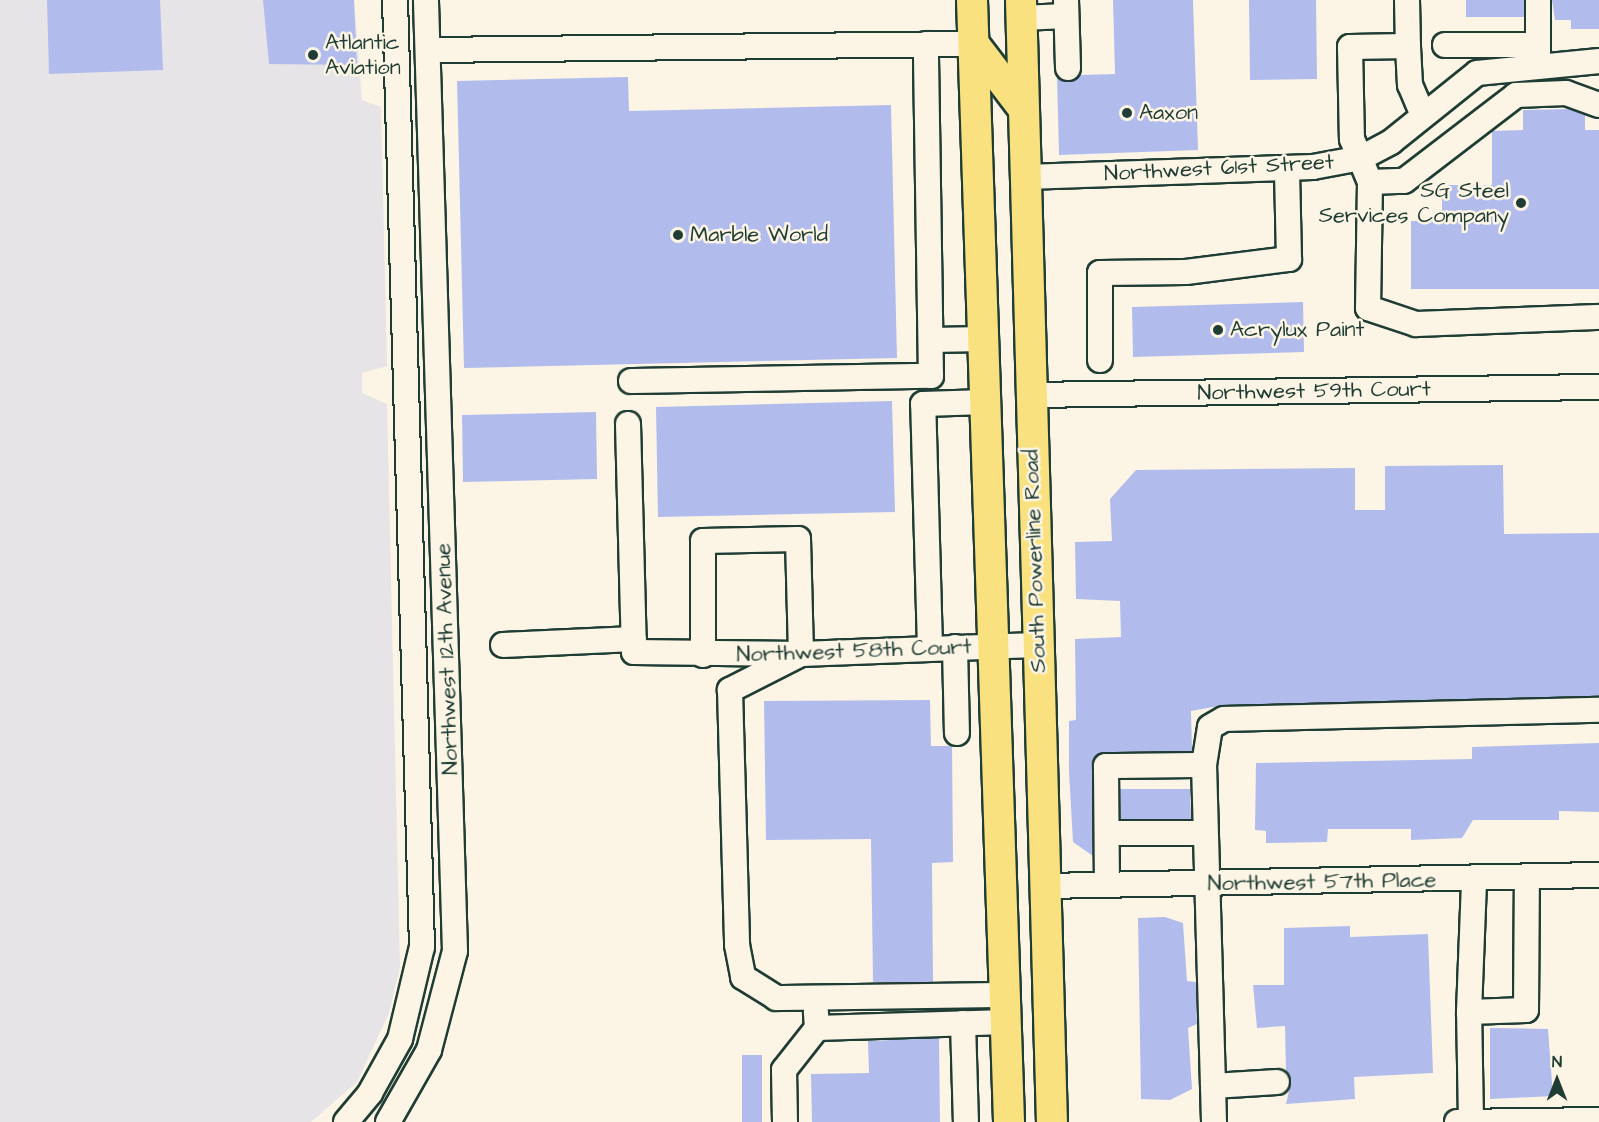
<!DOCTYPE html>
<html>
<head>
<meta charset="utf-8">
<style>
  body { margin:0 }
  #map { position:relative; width:1599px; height:1122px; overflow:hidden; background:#fcf5e5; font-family:"Architects Daughter",sans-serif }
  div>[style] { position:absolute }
  .built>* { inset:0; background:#e6e4e7 }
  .building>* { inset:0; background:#b1bced }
  .roads { filter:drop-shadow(2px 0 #1f3d34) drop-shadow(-2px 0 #1f3d34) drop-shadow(0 2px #1f3d34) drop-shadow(0 -2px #1f3d34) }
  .minor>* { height:24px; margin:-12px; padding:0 12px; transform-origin:12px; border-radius:12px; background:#fcf5e5 }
  .major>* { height:30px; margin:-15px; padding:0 15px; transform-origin:15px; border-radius:15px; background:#fae180 }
  .dots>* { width:16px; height:16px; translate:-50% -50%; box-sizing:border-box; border:3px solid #fcf5e5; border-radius:50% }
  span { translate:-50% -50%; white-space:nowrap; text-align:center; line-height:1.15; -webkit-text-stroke:5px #fcf5e5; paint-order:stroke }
  .poi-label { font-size:22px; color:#1f3d34 }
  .left { translate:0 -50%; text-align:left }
  .right { translate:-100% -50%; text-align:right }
  .street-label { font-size:22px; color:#1f3d34 }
  .north { position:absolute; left:1527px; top:1050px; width:60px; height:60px; -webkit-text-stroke:4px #fcf5e5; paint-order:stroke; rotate:0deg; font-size:16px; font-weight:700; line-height:24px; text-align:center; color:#1f3d34 }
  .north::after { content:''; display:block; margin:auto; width:21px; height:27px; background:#1f3d34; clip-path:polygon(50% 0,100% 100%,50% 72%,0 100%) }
</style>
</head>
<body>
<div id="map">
  <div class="built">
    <div style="clip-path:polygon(0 0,354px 0,362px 100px,381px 107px,387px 366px,362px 373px,362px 393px,387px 404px,400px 967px,389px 1013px,357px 1082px,311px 1122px,0 1122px)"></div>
  </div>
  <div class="building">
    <div style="clip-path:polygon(47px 0,160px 0,163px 70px,49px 74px)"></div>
    <div style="clip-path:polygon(263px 0,354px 0,357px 65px,269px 64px)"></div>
    <div style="clip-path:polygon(1113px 0,1193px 0,1198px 150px,1059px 155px,1057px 76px,1069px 82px,1081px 75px,1115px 74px)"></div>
    <div style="clip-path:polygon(1249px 0,1316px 0,1317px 79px,1250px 80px)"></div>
    <div style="clip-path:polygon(1466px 0,1524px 0,1524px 17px,1466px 17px)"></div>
    <div style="clip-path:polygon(1552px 0,1599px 0,1599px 29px,1571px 29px,1571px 20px,1555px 20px)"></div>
    <div style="clip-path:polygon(628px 77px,629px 111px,891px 105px,897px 358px,464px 368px,457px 81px)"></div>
    <div style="clip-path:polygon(1570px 109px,1585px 115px,1585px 130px,1599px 130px,1599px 289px,1411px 289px,1411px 221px,1442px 221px,1442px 185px,1492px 185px,1492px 131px,1523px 130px,1523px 110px)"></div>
    <div style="clip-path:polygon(1303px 302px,1304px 352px,1133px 357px,1132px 307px)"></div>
    <div style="clip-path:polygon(892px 401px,895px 512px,658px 517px,656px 407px)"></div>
    <div style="clip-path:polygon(596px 412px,597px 479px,463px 482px,462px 415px)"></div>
    <div style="clip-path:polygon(1503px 465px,1504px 534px,1599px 533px,1599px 696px,1224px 705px,1191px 711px,1192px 751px,1106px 752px,1094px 759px,1093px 856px,1073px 842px,1069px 772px,1069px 721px,1076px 720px,1075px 639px,1121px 637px,1120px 601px,1076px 599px,1075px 542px,1112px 541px,1110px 499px,1136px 470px,1355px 468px,1355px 510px,1385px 510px,1385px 466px)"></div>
    <div style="clip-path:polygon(930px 700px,931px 746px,952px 746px,953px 862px,932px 863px,933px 982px,873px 982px,871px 839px,766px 840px,764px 701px)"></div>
    <div style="clip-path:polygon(1599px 743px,1599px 812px,1559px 811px,1559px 820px,1473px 820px,1462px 838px,1411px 840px,1411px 829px,1328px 829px,1327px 842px,1266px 843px,1266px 831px,1255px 830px,1256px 763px,1472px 759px,1472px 747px)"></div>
    <div style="clip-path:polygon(1120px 789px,1190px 789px,1191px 819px,1121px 819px)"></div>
    <div style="clip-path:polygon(1165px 917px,1183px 923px,1187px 981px,1196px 982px,1197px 1024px,1188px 1028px,1192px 1089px,1170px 1100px,1141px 1099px,1138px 918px)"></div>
    <div style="clip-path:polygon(1350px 926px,1350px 937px,1428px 934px,1433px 1073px,1354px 1077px,1355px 1099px,1286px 1104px,1291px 1082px,1286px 1071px,1285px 1026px,1257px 1028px,1253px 985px,1284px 985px,1284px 928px)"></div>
    <div style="clip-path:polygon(1490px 1028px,1548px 1029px,1553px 1096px,1490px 1099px)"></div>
    <div style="clip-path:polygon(939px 1038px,940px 1122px,812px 1122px,811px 1074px,869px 1073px,868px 1041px)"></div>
    <div style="clip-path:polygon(742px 1055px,762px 1055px,762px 1122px,742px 1122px)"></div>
  </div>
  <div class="roads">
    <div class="minor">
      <div style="left:1066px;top:0;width:68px;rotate:88.3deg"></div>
      <div style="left:1407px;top:0;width:46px;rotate:88.8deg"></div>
      <div style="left:1538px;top:0;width:62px;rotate:90deg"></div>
      <div style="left:1021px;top:18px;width:45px;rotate:-2.5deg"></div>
      <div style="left:1445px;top:45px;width:93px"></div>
      <div style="left:428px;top:50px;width:546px;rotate:-0.63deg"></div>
      <div style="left:1422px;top:113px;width:30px;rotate:-113deg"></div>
      <div style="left:1410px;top:85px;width:39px;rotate:-93deg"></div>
      <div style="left:1408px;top:46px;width:58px;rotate:179deg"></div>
      <div style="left:1350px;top:47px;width:92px;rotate:88.8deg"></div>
      <div style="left:1352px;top:139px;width:47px;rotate:67.3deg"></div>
      <div style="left:1370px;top:182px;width:126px;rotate:90.9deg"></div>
      <div style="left:1368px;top:308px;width:51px;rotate:18.4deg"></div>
      <div style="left:1416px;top:324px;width:183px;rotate:-2.2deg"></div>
      <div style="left:1026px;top:177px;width:287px;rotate:-2deg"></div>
      <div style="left:1313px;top:167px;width:49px;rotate:-10.6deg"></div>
      <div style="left:1361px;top:158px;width:34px;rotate:-28deg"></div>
      <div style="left:1391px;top:142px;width:110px;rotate:-38.7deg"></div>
      <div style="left:1477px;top:73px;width:123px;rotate:-5.6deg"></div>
      <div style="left:1370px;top:182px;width:34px;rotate:-2deg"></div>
      <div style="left:1404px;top:181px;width:141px;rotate:-37.5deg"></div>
      <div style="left:1516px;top:95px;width:50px;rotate:-2.3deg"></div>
      <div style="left:1566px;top:93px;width:35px;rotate:20deg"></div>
      <div style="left:931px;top:340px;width:53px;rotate:-1.1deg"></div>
      <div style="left:1100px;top:360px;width:87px;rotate:-90deg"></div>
      <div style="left:1100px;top:273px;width:86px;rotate:-0.7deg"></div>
      <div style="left:1186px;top:272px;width:104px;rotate:-7.2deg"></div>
      <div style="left:1289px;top:259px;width:91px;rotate:-91.3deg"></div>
      <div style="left:631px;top:381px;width:300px;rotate:-1deg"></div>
      <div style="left:931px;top:376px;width:332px;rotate:-90.9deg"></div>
      <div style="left:1030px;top:395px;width:569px;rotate:-0.81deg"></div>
      <div style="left:628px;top:424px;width:228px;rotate:88.5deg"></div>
      <div style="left:634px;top:652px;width:167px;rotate:0.7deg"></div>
      <div style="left:801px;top:654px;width:237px;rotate:-2.2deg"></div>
      <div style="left:503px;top:645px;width:131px;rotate:-2.6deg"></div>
      <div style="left:955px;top:647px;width:86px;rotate:88.7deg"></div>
      <div style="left:930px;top:648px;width:244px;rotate:-91.6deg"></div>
      <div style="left:923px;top:404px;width:63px;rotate:-1.8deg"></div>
      <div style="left:703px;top:655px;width:114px;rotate:-90deg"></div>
      <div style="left:703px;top:541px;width:95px;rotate:-1.2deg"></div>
      <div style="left:798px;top:539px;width:115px;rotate:88.5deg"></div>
      <div style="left:801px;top:654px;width:80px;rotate:153.1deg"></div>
      <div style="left:730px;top:690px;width:255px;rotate:88.4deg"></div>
      <div style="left:737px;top:945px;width:33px;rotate:79deg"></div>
      <div style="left:743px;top:977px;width:39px;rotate:32deg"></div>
      <div style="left:776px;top:998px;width:229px;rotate:-0.8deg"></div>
      <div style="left:1108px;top:833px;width:96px"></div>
      <div style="left:1107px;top:885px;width:119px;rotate:-90.5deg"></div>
      <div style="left:1106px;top:766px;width:98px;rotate:-0.6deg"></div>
      <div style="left:1045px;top:886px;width:554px;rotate:-1.14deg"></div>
      <div style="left:1469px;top:1012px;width:132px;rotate:-87.8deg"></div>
      <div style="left:963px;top:1023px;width:99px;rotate:88.3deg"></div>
      <div style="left:817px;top:1028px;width:189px;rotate:-1.8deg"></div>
      <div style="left:1213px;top:1086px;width:64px;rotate:-3.6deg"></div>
      <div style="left:346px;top:1122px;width:38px;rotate:-50deg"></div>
      <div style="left:370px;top:1093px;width:62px;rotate:-60.9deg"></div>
      <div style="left:400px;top:1039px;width:95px;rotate:-76.6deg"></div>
      <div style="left:422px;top:947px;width:947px;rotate:-91.63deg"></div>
      <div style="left:388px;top:1122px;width:83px;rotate:-60.3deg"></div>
      <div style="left:429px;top:1050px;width:102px;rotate:-75.3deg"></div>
      <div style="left:455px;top:951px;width:951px;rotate:-91.75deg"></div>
      <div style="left:785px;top:1122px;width:52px;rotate:-91.1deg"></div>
      <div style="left:784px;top:1070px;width:53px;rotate:-51.8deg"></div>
      <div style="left:817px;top:1028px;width:16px;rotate:-94deg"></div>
      <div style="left:1214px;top:1122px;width:357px;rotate:-91.6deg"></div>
      <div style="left:1204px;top:765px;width:38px;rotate:-81deg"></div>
      <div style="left:1210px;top:727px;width:16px;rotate:-30deg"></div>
      <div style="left:1224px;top:719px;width:375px;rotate:-1.4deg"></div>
      <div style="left:1457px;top:1122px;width:142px;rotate:-0.8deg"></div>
      <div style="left:1471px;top:1122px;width:110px;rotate:-91deg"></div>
      <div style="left:1469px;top:1012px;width:57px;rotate:-2deg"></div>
      <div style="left:1526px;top:1010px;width:132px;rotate:-89.6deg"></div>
    </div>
    <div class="major">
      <div style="left:972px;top:0;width:1123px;rotate:88.11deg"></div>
      <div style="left:1021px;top:0;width:1122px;rotate:88.42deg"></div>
      <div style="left:974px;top:44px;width:81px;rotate:52.6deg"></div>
    </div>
  </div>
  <div class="dots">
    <div style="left:313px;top:55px;background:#1f3d34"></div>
    <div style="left:1127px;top:113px;background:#1f3d34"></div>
    <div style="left:1521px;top:203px;background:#1f3d34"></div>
    <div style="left:678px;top:235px;background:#1f3d34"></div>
    <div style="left:1218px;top:330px;background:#1f3d34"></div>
  </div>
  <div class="poi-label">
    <span class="left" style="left:325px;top:55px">Atlantic<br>Aviation</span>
    <span class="left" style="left:1139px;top:113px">Aaxon</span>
    <span class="right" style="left:1509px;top:203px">SG Steel<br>Services Company</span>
    <span class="left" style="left:690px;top:235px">Marble World</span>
    <span class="left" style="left:1230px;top:330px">Acrylux Paint</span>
  </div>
  <div class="street-label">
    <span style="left:1219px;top:168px;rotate:-3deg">Northwest 61st Street</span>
    <span style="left:1314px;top:391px;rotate:-1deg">Northwest 59th Court</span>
    <span style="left:1035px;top:561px;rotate:-92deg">South Powerline Road</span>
    <span style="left:854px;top:651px;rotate:-2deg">Northwest 58th Court</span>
    <span style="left:447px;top:659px;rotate:-92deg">Northwest 12th Avenue</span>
    <span style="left:1322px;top:882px;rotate:-1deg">Northwest 57th Place</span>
  </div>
  <div class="north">N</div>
</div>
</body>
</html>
